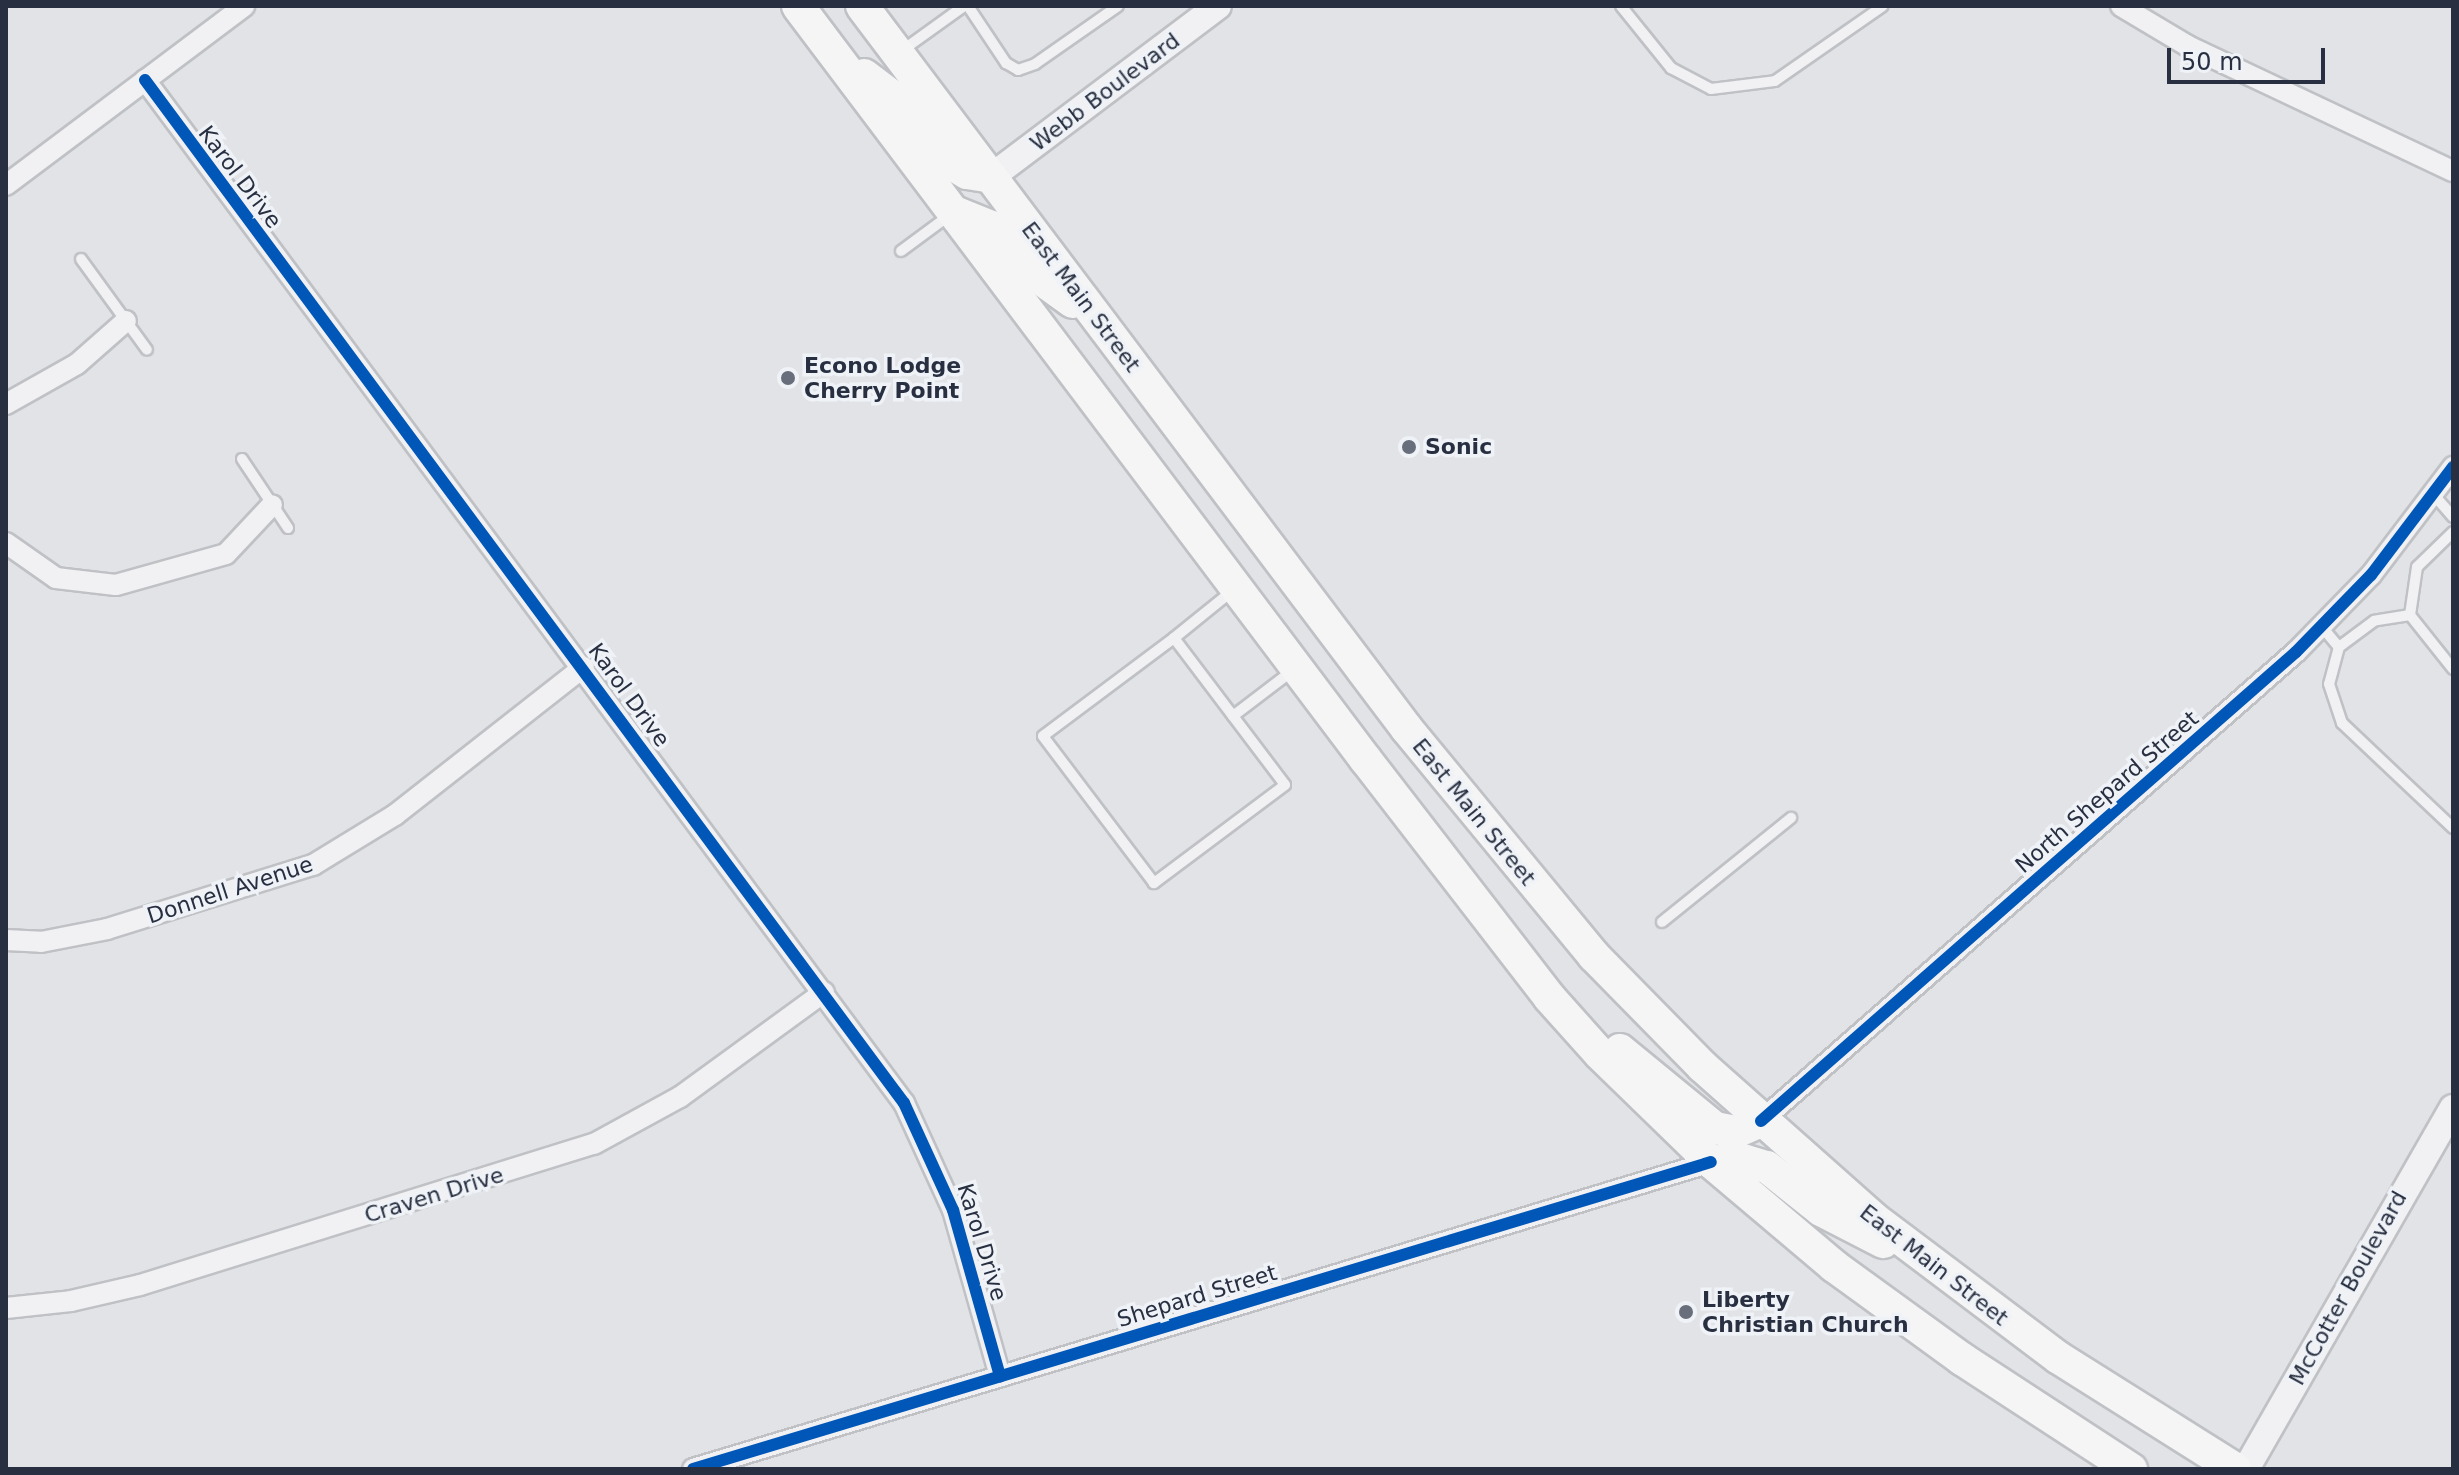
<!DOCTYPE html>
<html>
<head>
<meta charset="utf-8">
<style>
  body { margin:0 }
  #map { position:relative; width:2459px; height:1475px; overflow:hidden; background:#e1e3e7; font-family:"DejaVu Sans",sans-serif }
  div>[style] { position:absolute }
  .roads { filter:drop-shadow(2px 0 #bfc1c5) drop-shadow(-2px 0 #bfc1c5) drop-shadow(0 2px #bfc1c5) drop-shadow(0 -2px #bfc1c5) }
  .service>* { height:10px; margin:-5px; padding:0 5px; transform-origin:5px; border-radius:5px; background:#f1f1f3 }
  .minor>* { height:20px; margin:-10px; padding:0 10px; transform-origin:10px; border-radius:10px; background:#f1f1f3 }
  .tertiary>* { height:26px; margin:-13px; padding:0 13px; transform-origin:13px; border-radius:13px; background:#f1f1f3 }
  .primary>* { height:32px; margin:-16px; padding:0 16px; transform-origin:16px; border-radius:16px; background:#f5f5f6 }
  .cycleway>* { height:12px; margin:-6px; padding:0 6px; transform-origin:6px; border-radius:6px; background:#0057b8 }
  .dots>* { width:22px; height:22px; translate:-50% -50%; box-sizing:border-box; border:4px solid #eff2f6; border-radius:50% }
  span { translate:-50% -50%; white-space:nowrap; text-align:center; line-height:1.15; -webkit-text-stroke:7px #eff2f6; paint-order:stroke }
  .street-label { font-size:22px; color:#272f41 }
  .poi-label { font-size:22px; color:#272f41; font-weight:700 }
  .left { translate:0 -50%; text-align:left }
  .frame { position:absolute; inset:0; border:8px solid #272f41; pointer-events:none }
  .scale { position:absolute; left:2167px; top:48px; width:158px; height:36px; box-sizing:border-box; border:4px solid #272f41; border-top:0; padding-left:10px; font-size:24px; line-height:28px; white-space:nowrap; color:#272f41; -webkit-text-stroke:6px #eff2f6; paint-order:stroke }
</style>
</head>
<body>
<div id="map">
  <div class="roads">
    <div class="service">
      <div style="left:968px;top:6px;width:69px;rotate:56.3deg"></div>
      <div style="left:1006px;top:63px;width:14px;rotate:30deg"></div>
      <div style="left:1018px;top:70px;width:18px;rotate:-19deg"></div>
      <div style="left:1035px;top:64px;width:101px;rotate:-34.9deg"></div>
      <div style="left:1621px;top:6px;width:80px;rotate:51.1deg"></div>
      <div style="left:1671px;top:68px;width:45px;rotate:27.7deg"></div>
      <div style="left:1711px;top:89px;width:64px;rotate:-7.1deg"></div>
      <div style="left:1775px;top:81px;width:131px;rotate:-34.8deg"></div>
      <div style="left:900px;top:52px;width:79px;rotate:-35.7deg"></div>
      <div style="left:901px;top:251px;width:62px;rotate:-36.5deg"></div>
      <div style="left:81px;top:259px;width:112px;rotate:54deg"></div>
      <div style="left:242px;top:459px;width:83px;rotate:56.3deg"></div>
      <div style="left:2434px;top:495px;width:29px;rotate:49deg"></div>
      <div style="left:2453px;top:532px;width:50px;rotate:135.8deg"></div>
      <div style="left:2417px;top:567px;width:49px;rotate:98.3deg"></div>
      <div style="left:2410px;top:615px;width:69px;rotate:51.5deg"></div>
      <div style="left:2410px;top:615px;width:36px;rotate:171deg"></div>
      <div style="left:2374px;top:621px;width:44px;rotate:143.4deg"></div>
      <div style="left:2339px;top:647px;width:38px;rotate:105deg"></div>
      <div style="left:2329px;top:684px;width:41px;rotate:71.6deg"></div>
      <div style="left:2342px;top:723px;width:153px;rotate:43.4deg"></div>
      <div style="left:2322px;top:627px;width:26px;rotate:50deg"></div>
      <div style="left:1174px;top:638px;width:184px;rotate:52.9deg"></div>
      <div style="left:1285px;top:785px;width:164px;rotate:143.2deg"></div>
      <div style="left:1154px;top:883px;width:184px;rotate:-127.1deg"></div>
      <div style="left:1043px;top:736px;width:164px;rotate:-36.8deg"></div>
      <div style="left:1174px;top:638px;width:75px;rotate:-39deg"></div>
      <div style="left:1233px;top:716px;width:74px;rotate:-37.3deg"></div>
      <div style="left:1662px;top:922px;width:166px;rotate:-38.9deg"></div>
    </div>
    <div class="minor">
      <div style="left:2121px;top:6px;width:78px;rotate:30.8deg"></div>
      <div style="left:2188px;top:46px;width:293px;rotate:25.3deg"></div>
      <div style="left:145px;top:80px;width:1274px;rotate:53.43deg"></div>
      <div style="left:904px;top:1103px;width:118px;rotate:65.4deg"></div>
      <div style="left:953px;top:1210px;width:173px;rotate:74.2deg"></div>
      <div style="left:6px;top:185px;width:298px;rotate:-36.9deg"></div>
      <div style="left:6px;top:404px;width:81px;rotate:-29.4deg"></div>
      <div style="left:77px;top:364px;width:65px;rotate:-41.3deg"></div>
      <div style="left:6px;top:543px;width:61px;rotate:35deg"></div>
      <div style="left:56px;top:578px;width:60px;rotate:6.7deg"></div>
      <div style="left:116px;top:585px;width:114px;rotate:-15.7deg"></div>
      <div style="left:226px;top:554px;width:67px;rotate:-46.8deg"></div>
      <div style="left:6px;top:940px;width:35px;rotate:3deg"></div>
      <div style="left:41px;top:942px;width:67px;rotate:-11.1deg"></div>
      <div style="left:107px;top:929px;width:216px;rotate:-17.3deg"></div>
      <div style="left:313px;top:865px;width:96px;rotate:-31.4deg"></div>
      <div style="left:395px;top:815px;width:240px;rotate:-38.1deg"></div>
      <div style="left:1761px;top:1121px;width:711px;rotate:-41.24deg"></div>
      <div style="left:2296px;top:652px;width:107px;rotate:-45.8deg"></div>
      <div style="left:2371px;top:575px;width:136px;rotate:-52.8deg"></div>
      <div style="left:6px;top:1308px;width:65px;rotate:-6.1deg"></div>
      <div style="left:71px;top:1301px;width:71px;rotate:-13.1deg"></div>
      <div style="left:140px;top:1285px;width:475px;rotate:-17.3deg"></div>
      <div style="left:594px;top:1144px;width:98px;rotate:-28.7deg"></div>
      <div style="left:680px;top:1097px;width:178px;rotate:-36.1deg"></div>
      <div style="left:693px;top:1469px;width:1063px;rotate:-16.78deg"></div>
    </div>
    <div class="tertiary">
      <div style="left:991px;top:177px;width:284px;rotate:-37deg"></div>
      <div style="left:2246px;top:1469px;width:416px;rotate:-60.2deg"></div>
    </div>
    <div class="primary">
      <div style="left:798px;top:6px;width:944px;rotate:53.01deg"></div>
      <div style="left:1366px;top:760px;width:299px;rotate:52.3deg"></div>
      <div style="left:1549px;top:997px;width:76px;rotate:48.2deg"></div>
      <div style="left:1600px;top:1054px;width:155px;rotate:44.2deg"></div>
      <div style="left:1711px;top:1162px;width:161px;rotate:40.2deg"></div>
      <div style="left:1834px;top:1266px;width:158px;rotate:36deg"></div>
      <div style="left:1962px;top:1359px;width:202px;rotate:33.1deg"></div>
      <div style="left:862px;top:6px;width:905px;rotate:52.99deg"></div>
      <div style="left:1407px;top:729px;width:294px;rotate:50.5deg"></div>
      <div style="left:1594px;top:956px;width:154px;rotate:45.5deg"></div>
      <div style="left:1702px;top:1066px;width:229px;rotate:41.6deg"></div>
      <div style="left:1873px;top:1218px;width:233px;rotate:37deg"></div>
      <div style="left:2059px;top:1358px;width:208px;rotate:32.2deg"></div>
      <div style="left:864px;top:75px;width:41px;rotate:37.1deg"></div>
      <div style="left:897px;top:100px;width:78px;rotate:51.2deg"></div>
      <div style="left:946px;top:161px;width:24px;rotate:30deg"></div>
      <div style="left:967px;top:173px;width:24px;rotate:9deg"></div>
      <div style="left:957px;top:213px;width:38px;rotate:22deg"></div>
      <div style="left:992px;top:227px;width:71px;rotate:46.7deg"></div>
      <div style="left:1041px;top:279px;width:39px;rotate:36deg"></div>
      <div style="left:1620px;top:1050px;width:123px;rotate:39.4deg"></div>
      <div style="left:1715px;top:1128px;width:21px;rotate:11deg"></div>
      <div style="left:1736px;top:1132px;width:27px;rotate:-24deg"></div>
      <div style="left:1711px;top:1162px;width:29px;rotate:-6deg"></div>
      <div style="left:1740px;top:1159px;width:28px;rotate:17deg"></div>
      <div style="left:1767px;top:1167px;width:69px;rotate:38.5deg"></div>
      <div style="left:1821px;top:1210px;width:70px;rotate:27.3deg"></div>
    </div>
  </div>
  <div class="cycleway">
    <div style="left:145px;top:80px;width:1274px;rotate:53.43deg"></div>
    <div style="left:904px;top:1103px;width:118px;rotate:65.4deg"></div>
    <div style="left:953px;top:1210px;width:173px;rotate:74.2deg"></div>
    <div style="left:1761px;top:1121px;width:711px;rotate:-41.24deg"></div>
    <div style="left:2296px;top:652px;width:107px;rotate:-45.8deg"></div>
    <div style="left:2371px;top:575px;width:136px;rotate:-52.8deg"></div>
    <div style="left:693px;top:1469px;width:1063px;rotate:-16.78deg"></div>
  </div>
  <div class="dots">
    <div style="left:788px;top:378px;background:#686e7b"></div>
    <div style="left:1409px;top:447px;background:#686e7b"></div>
    <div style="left:1686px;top:1312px;background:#686e7b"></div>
  </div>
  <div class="street-label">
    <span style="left:1105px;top:92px;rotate:-37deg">Webb Boulevard</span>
    <span style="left:240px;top:177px;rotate:53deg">Karol Drive</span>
    <span style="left:1081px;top:297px;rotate:53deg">East Main Street</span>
    <span style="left:629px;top:695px;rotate:54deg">Karol Drive</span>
    <span style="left:2107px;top:792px;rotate:-41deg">North Shepard Street</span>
    <span style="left:1474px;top:812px;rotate:51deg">East Main Street</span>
    <span style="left:230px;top:890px;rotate:-18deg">Donnell Avenue</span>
    <span style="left:434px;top:1195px;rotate:-17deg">Craven Drive</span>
    <span style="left:982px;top:1242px;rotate:73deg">Karol Drive</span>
    <span style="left:1934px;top:1265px;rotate:38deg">East Main Street</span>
    <span style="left:2348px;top:1288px;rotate:-61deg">McCotter Boulevard</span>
    <span style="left:1197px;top:1296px;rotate:-17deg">Shepard Street</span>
  </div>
  <div class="poi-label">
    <span class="left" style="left:804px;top:378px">Econo Lodge<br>Cherry Point</span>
    <span class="left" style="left:1425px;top:447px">Sonic</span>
    <span class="left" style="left:1702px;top:1312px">Liberty<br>Christian Church</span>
  </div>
  <div class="frame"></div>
  <div class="scale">50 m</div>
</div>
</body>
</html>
